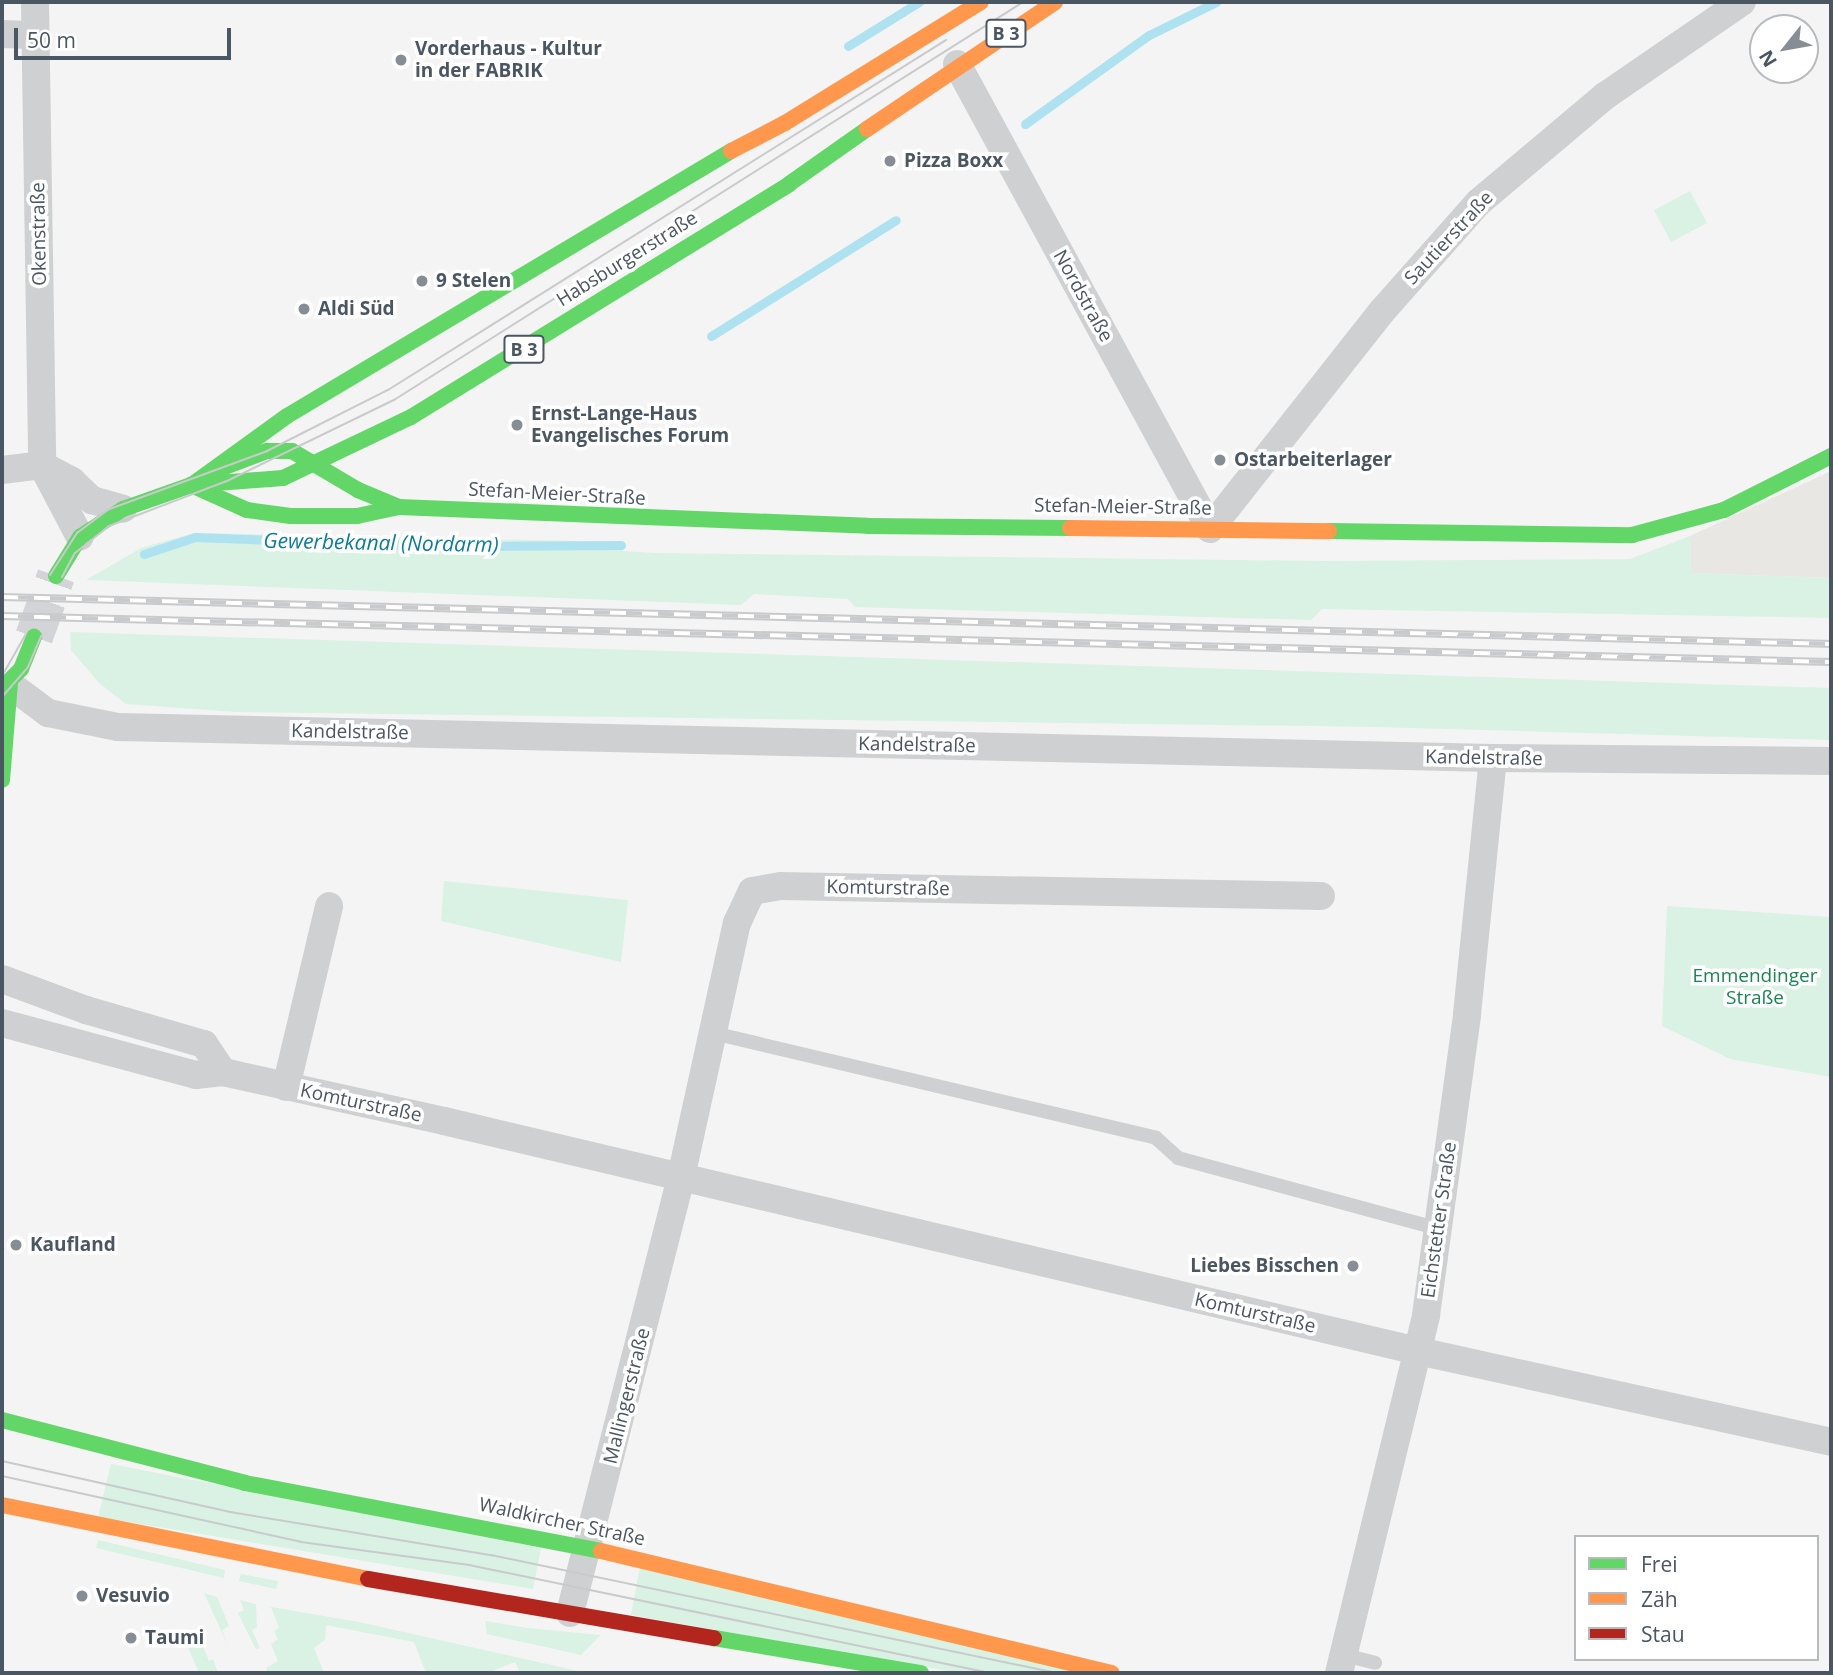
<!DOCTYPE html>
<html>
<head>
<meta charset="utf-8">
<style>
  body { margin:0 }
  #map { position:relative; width:1833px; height:1675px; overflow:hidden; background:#f4f4f4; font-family:"Open Sans",sans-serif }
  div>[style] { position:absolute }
  .commercial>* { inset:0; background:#e8e7e3 }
  .green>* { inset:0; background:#d9f2e3 }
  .stream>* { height:9px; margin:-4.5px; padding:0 4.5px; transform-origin:4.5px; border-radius:4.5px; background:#aee2f0 }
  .primary-tunnel>* { height:38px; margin-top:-19px; transform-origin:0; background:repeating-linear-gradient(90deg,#d2d4d7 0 38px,transparent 0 57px) }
  .lane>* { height:14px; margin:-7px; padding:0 7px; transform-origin:7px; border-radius:7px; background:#ced0d2 }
  .street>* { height:28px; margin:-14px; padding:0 14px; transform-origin:14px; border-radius:14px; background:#ced0d2 }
  .fast>* { height:16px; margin:-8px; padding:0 8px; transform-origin:8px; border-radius:8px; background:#63d668 }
  .slow>* { height:16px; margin:-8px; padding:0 8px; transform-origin:8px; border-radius:8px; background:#ff974d }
  .jam>* { height:16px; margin:-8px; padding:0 8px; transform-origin:8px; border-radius:8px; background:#b3261e }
  .tram>* { height:2px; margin:-1px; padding:0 1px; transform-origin:1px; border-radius:1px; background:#c9cacc }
  .rail>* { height:8px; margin-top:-4px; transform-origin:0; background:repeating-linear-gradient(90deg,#fff 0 16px,#c9cacc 0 32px); box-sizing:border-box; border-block:2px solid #c9cacc }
  .dots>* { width:19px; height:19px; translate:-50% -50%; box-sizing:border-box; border:4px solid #fff; border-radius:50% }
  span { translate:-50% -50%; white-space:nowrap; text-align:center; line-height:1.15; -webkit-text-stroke:7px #fff; paint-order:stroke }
  .shield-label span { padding:2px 5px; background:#fff; border:2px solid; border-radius:5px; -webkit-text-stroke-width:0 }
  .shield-label { font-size:18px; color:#4a5661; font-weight:700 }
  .poi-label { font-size:19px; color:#4a5661; font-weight:700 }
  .left { translate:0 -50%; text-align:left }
  .right { translate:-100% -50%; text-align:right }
  .street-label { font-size:19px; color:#4a5661 }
  .park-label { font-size:19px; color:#17864f }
  .water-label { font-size:21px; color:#0c7c9b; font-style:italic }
  .frame { position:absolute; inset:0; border:4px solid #4a5661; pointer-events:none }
  .legend { position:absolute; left:1574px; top:1535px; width:245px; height:126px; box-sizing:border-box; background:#fff; border:2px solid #b7bbc0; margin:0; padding:9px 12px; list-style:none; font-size:21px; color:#4a5661 }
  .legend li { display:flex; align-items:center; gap:14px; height:35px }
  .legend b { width:35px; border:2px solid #b7bbc0 }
  .north { position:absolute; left:1749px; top:14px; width:70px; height:70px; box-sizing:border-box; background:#fff; border:2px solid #b7bbc0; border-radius:50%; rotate:239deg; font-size:19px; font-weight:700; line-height:28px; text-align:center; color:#4a5661 }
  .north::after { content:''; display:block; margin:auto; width:24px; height:32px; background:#868d94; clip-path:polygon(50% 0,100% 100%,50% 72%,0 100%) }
  .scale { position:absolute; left:14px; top:28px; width:217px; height:32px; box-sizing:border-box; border:4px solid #4a5661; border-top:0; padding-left:9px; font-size:21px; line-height:24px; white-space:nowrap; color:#4a5661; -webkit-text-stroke:5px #fff; paint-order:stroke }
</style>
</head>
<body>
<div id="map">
  <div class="commercial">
    <div style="clip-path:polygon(1831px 471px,1831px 578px,1691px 573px,1690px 536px)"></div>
  </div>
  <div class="green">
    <div style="clip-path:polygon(1690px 191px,1707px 223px,1671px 242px,1654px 210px)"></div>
    <div style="clip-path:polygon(194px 533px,622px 542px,623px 551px,654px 553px,1323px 561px,1630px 559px,1690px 536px,1691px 573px,1831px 578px,1831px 618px,1322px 609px,1311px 620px,855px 607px,848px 599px,754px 594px,741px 605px,86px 580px,141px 548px)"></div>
    <div style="clip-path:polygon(70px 632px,1831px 688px,1831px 740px,1376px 727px,236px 712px,126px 704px,99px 683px,71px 650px)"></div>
    <div style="clip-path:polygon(444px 881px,628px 900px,621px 962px,441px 921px)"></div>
    <div style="clip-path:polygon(1667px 906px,1831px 917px,1831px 1077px,1730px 1059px,1662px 1026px)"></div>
    <div style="clip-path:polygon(111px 1464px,541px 1548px,533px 1589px,98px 1517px)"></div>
    <div style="clip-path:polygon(98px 1540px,225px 1570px,224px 1578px,96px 1548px)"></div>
    <div style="clip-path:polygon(640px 1567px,1089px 1673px,959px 1673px,631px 1615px)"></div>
    <div style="clip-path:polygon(241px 1574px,278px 1581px,276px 1589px,239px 1581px)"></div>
    <div style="clip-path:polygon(204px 1593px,217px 1597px,229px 1626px,222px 1630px,230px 1650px)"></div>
    <div style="clip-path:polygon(240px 1600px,256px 1604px,257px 1627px,252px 1630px,260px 1648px,256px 1649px,238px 1613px,244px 1610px)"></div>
    <div style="clip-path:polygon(271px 1607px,359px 1622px,587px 1673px,520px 1673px,515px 1662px,488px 1673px,426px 1673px,414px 1642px,326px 1625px,325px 1640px,314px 1648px,324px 1673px,268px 1673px,266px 1668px,278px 1661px,271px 1644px,278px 1639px,274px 1631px,279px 1628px)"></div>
    <div style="clip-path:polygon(485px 1621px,527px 1628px,601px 1635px,581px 1655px,487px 1634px)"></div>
    <div style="clip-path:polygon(200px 1639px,209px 1661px,213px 1659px,218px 1673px,199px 1673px,187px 1645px)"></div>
  </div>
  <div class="stream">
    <div style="left:848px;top:46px;width:84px;rotate:-31.8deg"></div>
    <div style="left:1025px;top:124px;width:153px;rotate:-35.7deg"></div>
    <div style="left:1149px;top:35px;width:75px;rotate:-26.2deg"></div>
    <div style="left:711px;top:336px;width:218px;rotate:-32.1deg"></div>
    <div style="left:144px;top:554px;width:54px;rotate:-18.4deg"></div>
    <div style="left:195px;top:537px;width:249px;rotate:2.1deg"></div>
    <div style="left:444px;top:546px;width:177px;rotate:-0.3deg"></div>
  </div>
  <div class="primary-tunnel">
    <div style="left:34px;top:637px;width:65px;rotate:-70.2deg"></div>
  </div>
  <div class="lane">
    <div style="left:713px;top:1033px;width:455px;rotate:13.3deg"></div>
    <div style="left:1156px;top:1138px;width:30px;rotate:42deg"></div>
    <div style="left:1178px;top:1158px;width:267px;rotate:15.2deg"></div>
    <div style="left:1344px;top:1655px;width:32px;rotate:14deg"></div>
  </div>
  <div class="street">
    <div style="left:35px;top:2px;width:463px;rotate:89.1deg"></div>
    <div style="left:42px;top:465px;width:81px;rotate:62.2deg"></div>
    <div style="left:2px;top:34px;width:34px;rotate:2deg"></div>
    <div style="left:957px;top:64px;width:529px;rotate:61.45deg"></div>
    <div style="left:1210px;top:529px;width:279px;rotate:-51.7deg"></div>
    <div style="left:1383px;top:310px;width:144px;rotate:-48.4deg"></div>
    <div style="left:1479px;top:202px;width:165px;rotate:-40.1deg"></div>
    <div style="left:1605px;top:96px;width:166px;rotate:-34.5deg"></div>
    <div style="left:42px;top:465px;width:34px;rotate:28deg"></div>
    <div style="left:72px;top:481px;width:28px;rotate:44deg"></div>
    <div style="left:92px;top:500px;width:32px;rotate:16deg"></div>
    <div style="left:2px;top:470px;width:40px;rotate:-7.1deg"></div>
    <div style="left:13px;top:687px;width:44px;rotate:36.6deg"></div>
    <div style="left:48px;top:713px;width:71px;rotate:11.3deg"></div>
    <div style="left:118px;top:727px;width:1375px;rotate:1.29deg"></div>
    <div style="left:1493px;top:758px;width:338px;rotate:0.5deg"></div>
    <div style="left:2px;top:979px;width:90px;rotate:20.3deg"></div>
    <div style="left:86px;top:1010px;width:123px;rotate:16.1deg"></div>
    <div style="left:204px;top:1044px;width:34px;rotate:56deg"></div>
    <div style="left:2px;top:1023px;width:201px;rotate:15deg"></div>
    <div style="left:196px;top:1075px;width:27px;rotate:-6deg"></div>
    <div style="left:223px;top:1072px;width:226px;rotate:12.5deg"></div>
    <div style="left:444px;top:1121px;width:1001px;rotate:13.29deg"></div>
    <div style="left:1418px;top:1351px;width:423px;rotate:12.4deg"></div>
    <div style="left:286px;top:1087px;width:186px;rotate:-76.6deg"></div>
    <div style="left:570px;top:1613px;width:450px;rotate:-75.7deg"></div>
    <div style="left:681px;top:1177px;width:260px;rotate:-77.6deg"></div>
    <div style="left:737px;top:923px;width:35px;rotate:-65deg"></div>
    <div style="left:752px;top:891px;width:29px;rotate:-10deg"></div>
    <div style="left:781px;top:886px;width:540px;rotate:1.06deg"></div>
    <div style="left:1339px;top:1673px;width:368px;rotate:-76.3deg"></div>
    <div style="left:1426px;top:1315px;width:304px;rotate:-82.2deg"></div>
    <div style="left:1467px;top:1014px;width:257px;rotate:-84.2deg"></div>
  </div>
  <div class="fast">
    <div style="left:222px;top:468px;width:48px;rotate:-20.7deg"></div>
    <div style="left:267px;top:451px;width:25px"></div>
    <div style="left:292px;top:451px;width:77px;rotate:30.6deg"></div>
    <div style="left:358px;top:490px;width:44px;rotate:22.5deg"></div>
    <div style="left:399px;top:507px;width:469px;rotate:2.3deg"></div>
    <div style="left:868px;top:526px;width:202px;rotate:0.6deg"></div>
    <div style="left:193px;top:484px;width:116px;rotate:-35.9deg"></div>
    <div style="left:287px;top:416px;width:517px;rotate:-30.83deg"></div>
    <div style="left:191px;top:485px;width:61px;rotate:24.1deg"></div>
    <div style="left:247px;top:510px;width:44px;rotate:7.8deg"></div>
    <div style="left:291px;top:516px;width:66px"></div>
    <div style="left:357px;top:516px;width:43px;rotate:-12.1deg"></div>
    <div style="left:1329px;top:531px;width:303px;rotate:0.8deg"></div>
    <div style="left:1632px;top:535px;width:95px;rotate:-15.2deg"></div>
    <div style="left:1724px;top:510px;width:120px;rotate:-26.8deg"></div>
    <div style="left:56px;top:576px;width:46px;rotate:-58.4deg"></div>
    <div style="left:80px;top:537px;width:51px;rotate:-33.1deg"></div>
    <div style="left:123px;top:509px;width:72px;rotate:-19.4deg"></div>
    <div style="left:191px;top:485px;width:92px;rotate:-4.4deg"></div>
    <div style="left:283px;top:478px;width:142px;rotate:-25.5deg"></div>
    <div style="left:411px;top:417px;width:444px;rotate:-31.6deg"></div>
    <div style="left:789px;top:184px;width:95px;rotate:-35.2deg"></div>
    <div style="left:2px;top:688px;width:27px;rotate:-45deg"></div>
    <div style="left:21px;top:669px;width:35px;rotate:-68deg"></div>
    <div style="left:2px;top:780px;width:98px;rotate:-85.3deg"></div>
    <div style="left:2px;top:1420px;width:251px;rotate:14.5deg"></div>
    <div style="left:245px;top:1483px;width:362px;rotate:10.8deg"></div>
    <div style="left:714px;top:1638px;width:210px;rotate:9.6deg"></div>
  </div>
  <div class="slow">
    <div style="left:867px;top:129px;width:227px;rotate:-34deg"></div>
    <div style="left:731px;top:151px;width:61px;rotate:-27.4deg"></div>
    <div style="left:785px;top:123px;width:230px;rotate:-31.7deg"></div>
    <div style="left:1070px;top:528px;width:259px;rotate:0.7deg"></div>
    <div style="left:2px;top:1505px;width:373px;rotate:11.4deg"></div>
    <div style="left:601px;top:1551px;width:525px;rotate:13.43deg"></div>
  </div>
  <div class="jam">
    <div style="left:368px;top:1579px;width:351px;rotate:9.7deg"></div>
  </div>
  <div class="tram">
    <div style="left:50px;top:575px;width:50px;rotate:-57.3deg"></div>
    <div style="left:77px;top:533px;width:38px;rotate:-37deg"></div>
    <div style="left:107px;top:510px;width:171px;rotate:-20.2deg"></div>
    <div style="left:267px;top:451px;width:136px;rotate:-26.8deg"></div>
    <div style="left:388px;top:390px;width:659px;rotate:-32.1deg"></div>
    <div style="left:62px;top:577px;width:27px;rotate:-62deg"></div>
    <div style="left:75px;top:553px;width:43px;rotate:-38.5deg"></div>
    <div style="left:109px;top:526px;width:126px;rotate:-20.9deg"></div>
    <div style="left:227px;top:481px;width:186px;rotate:-25.9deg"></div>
    <div style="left:394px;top:400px;width:744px;rotate:-32.32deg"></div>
    <div style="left:2px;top:676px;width:48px;rotate:-60.3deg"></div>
    <div style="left:2px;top:697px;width:40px;rotate:-49deg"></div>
    <div style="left:28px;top:667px;width:34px;rotate:-67deg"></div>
    <div style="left:2px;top:1461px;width:234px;rotate:12.6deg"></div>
    <div style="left:230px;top:1512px;width:265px;rotate:9.4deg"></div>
    <div style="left:491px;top:1555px;width:578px;rotate:11.78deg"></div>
    <div style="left:2px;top:1476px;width:306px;rotate:12.4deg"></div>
    <div style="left:301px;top:1542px;width:170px;rotate:7.8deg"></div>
    <div style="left:469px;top:1565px;width:532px;rotate:11.71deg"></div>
  </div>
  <div class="rail">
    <div style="left:2px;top:597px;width:1830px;rotate:1.47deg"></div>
    <div style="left:2px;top:616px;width:1830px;rotate:1.44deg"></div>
  </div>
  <div class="dots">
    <div style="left:401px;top:60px;background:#868d94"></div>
    <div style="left:890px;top:161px;background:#868d94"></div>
    <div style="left:422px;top:281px;background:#868d94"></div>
    <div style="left:304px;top:309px;background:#868d94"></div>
    <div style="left:517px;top:425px;background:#868d94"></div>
    <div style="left:1220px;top:460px;background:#868d94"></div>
    <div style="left:16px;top:1245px;background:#868d94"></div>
    <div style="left:1353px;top:1266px;background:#868d94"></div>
    <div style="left:82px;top:1596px;background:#868d94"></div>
    <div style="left:131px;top:1638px;background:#868d94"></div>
  </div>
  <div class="shield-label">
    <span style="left:1006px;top:33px">B 3</span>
    <span style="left:524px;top:349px">B 3</span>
  </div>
  <div class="poi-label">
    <span class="left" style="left:415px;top:60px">Vorderhaus - Kultur<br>in der FABRIK</span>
    <span class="left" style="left:904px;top:161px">Pizza Boxx</span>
    <span class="left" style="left:436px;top:281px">9 Stelen</span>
    <span class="left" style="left:318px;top:309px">Aldi Süd</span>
    <span class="left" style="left:531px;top:425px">Ernst-Lange-Haus<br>Evangelisches Forum</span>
    <span class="left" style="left:1234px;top:460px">Ostarbeiterlager</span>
    <span class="left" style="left:30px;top:1245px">Kaufland</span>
    <span class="right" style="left:1339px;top:1266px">Liebes Bisschen</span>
    <span class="left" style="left:96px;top:1596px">Vesuvio</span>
    <span class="left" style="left:145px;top:1638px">Taumi</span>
  </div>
  <div class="street-label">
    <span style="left:39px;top:234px;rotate:-91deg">Okenstraße</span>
    <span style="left:1449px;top:238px;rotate:-47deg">Sautierstraße</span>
    <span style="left:627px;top:259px;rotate:-32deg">Habsburgerstraße</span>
    <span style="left:1083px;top:296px;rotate:61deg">Nordstraße</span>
    <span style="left:557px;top:494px;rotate:3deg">Stefan-Meier-Straße</span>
    <span style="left:1123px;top:507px;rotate:1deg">Stefan-Meier-Straße</span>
    <span style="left:350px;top:732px;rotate:1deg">Kandelstraße</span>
    <span style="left:917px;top:745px;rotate:1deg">Kandelstraße</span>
    <span style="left:1484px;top:758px;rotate:1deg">Kandelstraße</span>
    <span style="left:888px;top:888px;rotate:1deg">Komturstraße</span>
    <span style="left:361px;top:1103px;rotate:12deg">Komturstraße</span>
    <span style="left:1439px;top:1220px;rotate:-82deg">Eichstetter Straße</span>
    <span style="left:1255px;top:1313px;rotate:13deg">Komturstraße</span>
    <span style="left:627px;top:1396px;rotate:-76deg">Mallingerstraße</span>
    <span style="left:562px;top:1522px;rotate:12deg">Waldkircher Straße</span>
  </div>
  <div class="park-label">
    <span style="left:1755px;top:987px">Emmendinger<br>Straße</span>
  </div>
  <div class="water-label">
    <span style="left:381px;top:542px;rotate:1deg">Gewerbekanal (Nordarm)</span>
  </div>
  <div class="frame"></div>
  <ul class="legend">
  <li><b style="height:9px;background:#63d668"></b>Frei</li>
  <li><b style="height:9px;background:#ff974d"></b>Zäh</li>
  <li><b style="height:9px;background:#b3261e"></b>Stau</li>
  </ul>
  <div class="north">N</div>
  <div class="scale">50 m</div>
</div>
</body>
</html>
